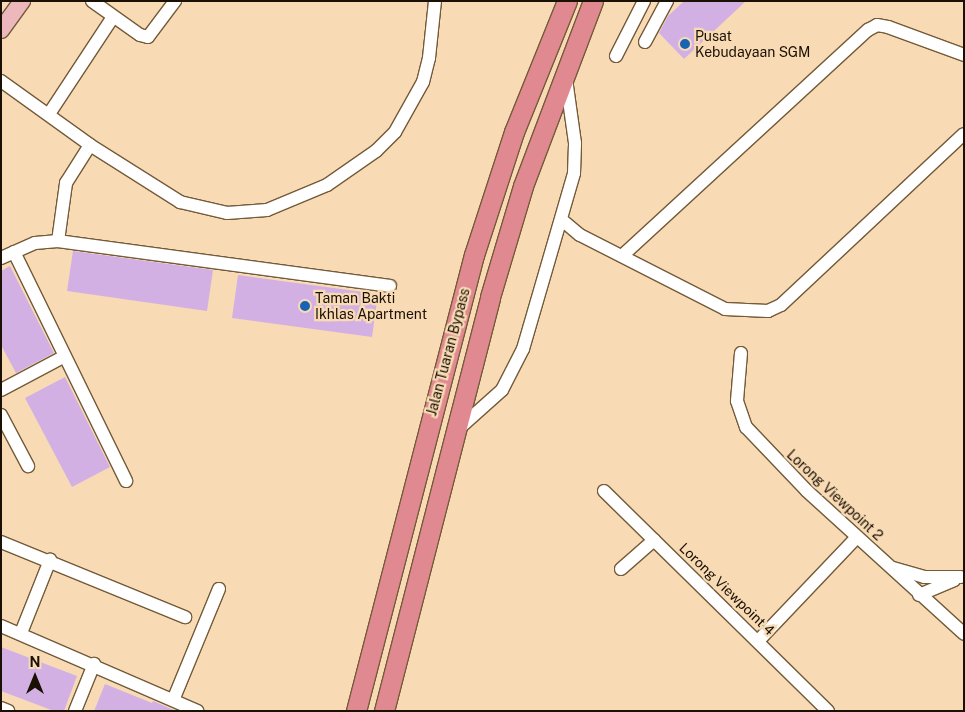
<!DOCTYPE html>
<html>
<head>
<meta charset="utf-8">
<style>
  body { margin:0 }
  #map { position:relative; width:965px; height:712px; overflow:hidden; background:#f8dbb5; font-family:"Public Sans",sans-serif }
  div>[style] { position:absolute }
  .building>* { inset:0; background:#d3b0e4 }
  .roads { filter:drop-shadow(1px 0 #735a38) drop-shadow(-1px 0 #735a38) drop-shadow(0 1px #735a38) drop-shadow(0 -1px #735a38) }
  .minor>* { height:12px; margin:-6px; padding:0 6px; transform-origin:6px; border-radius:6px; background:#fff }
  .major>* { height:16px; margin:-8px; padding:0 8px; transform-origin:8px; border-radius:8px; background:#ecb8bc }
  .highway>* { height:19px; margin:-9.5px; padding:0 9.5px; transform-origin:9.5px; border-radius:9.5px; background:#e08990 }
  .dots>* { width:14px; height:14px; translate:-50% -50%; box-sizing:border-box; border:2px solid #f8dbb5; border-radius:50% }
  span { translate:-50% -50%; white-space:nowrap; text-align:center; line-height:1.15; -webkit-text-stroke:4.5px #f8dbb5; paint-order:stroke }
  .poi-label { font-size:14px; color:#1a1004 }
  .left { translate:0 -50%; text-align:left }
  .street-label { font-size:14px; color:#1a1004 }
  .frame { position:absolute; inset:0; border:2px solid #1a1004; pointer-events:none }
  .north { position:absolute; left:10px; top:652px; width:50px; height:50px; -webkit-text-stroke:4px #f8dbb5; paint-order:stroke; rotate:0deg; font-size:14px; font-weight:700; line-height:20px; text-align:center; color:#1a1004 }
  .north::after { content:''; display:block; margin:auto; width:18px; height:22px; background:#1a1004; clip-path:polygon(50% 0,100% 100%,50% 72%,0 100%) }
</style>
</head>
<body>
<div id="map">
  <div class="building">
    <div style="clip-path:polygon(684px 1px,746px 1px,684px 59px,659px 33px,668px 16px)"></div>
    <div style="clip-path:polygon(73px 251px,213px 270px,207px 311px,67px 291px)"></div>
    <div style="clip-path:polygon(10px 266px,54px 353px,16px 373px,1px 345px,1px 271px)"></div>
    <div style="clip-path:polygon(238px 275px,378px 294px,372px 337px,232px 318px)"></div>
    <div style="clip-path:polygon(65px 377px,110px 467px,72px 487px,25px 398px)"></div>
    <div style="clip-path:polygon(1px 647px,77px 676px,64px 711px,54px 711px,1px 691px)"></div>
    <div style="clip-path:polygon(105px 684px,152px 703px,153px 701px,176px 711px,94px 711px)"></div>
  </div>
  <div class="roads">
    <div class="minor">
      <div style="left:92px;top:1px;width:59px;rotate:35.3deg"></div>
      <div style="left:140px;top:35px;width:8px;rotate:14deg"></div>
      <div style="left:148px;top:37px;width:45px;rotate:-53.1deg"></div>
      <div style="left:645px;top:42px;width:47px;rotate:-61.8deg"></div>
      <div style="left:616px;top:56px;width:62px;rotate:-63deg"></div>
      <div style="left:1px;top:81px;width:110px;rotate:35.7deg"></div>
      <div style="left:90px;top:145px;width:107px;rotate:32.3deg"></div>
      <div style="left:180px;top:202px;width:48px;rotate:13.2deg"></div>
      <div style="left:227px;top:213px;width:40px;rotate:-4.3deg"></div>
      <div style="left:267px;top:210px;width:65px;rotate:-22.6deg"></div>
      <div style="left:327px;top:185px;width:60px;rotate:-34.8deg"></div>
      <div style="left:376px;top:151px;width:27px;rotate:-45deg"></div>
      <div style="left:395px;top:132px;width:57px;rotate:-60.8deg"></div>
      <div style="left:423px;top:82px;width:25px;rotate:-76deg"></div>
      <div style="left:429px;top:58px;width:57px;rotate:-84deg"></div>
      <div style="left:49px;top:114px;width:116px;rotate:-56.6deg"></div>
      <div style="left:562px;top:220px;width:23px;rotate:40deg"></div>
      <div style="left:580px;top:235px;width:163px;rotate:27deg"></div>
      <div style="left:725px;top:309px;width:43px;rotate:2.7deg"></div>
      <div style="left:768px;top:311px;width:14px;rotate:-25deg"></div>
      <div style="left:781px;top:305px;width:250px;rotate:-43.1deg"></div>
      <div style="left:58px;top:241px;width:59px;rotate:-82.1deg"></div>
      <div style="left:66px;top:183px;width:45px;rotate:-57.7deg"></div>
      <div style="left:14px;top:252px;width:255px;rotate:63.9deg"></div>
      <div style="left:623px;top:255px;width:333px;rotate:-42.6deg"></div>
      <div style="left:868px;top:30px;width:10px;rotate:-29deg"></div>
      <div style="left:877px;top:25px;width:11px;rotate:10deg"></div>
      <div style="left:888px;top:27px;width:81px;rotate:20.2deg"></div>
      <div style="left:1px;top:258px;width:37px;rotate:-24deg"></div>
      <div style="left:35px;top:243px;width:23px;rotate:-5deg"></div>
      <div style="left:58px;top:241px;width:335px;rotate:7.7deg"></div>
      <div style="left:741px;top:353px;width:48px;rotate:94.8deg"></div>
      <div style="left:737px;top:401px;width:28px;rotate:71deg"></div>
      <div style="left:746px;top:427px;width:88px;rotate:46.4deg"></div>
      <div style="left:807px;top:491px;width:212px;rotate:42.3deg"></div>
      <div style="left:1px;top:390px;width:72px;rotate:-28deg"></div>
      <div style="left:1px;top:415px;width:58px;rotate:62.1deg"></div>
      <div style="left:455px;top:432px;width:63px;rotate:-41.8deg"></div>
      <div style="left:502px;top:390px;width:46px;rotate:-62.9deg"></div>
      <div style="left:523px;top:349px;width:183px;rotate:-73.8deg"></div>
      <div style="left:574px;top:173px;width:30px;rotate:-88deg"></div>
      <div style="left:575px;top:143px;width:65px;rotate:-98deg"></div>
      <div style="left:604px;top:491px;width:314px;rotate:44.5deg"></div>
      <div style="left:1px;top:542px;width:199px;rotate:22.2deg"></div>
      <div style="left:893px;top:568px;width:32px;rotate:16deg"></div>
      <div style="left:924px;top:577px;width:37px"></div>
      <div style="left:621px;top:569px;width:44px;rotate:-41.3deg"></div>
      <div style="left:919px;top:595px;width:38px;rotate:-23deg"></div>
      <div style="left:1px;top:626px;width:214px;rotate:23.4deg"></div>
      <div style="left:21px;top:633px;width:79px;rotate:-68.3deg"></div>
      <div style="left:759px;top:640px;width:142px;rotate:-46.4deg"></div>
      <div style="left:174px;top:698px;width:118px;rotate:-67.6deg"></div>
      <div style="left:1px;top:708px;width:8px;rotate:23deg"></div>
      <div style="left:75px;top:711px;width:51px;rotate:-68deg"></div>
    </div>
    <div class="major">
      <div style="left:1px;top:30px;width:36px;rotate:-54deg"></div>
    </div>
    <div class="highway">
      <div style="left:356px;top:711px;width:471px;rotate:-75.5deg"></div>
      <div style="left:474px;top:255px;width:129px;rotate:-72deg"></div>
      <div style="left:514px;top:132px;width:141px;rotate:-68deg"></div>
      <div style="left:384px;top:711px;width:427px;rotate:-75.6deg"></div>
      <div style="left:490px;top:297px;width:116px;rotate:-73.4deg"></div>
      <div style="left:523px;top:186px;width:198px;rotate:-69.3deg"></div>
    </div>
  </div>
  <div class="dots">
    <div style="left:685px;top:44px;background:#1a63b2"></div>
    <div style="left:305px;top:306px;background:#1a63b2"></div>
  </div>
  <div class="poi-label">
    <span class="left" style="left:695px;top:44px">Pusat<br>Kebudayaan SGM</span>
    <span class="left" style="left:315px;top:306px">Taman Bakti<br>Ikhlas Apartment</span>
  </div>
  <div class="street-label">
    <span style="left:448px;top:352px;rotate:-75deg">Jalan Tuaran Bypass</span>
    <span style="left:835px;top:495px;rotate:43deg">Lorong Viewpoint 2</span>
    <span style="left:727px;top:589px;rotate:44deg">Lorong Viewpoint 4</span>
  </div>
  <div class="frame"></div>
  <div class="north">N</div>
</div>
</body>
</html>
